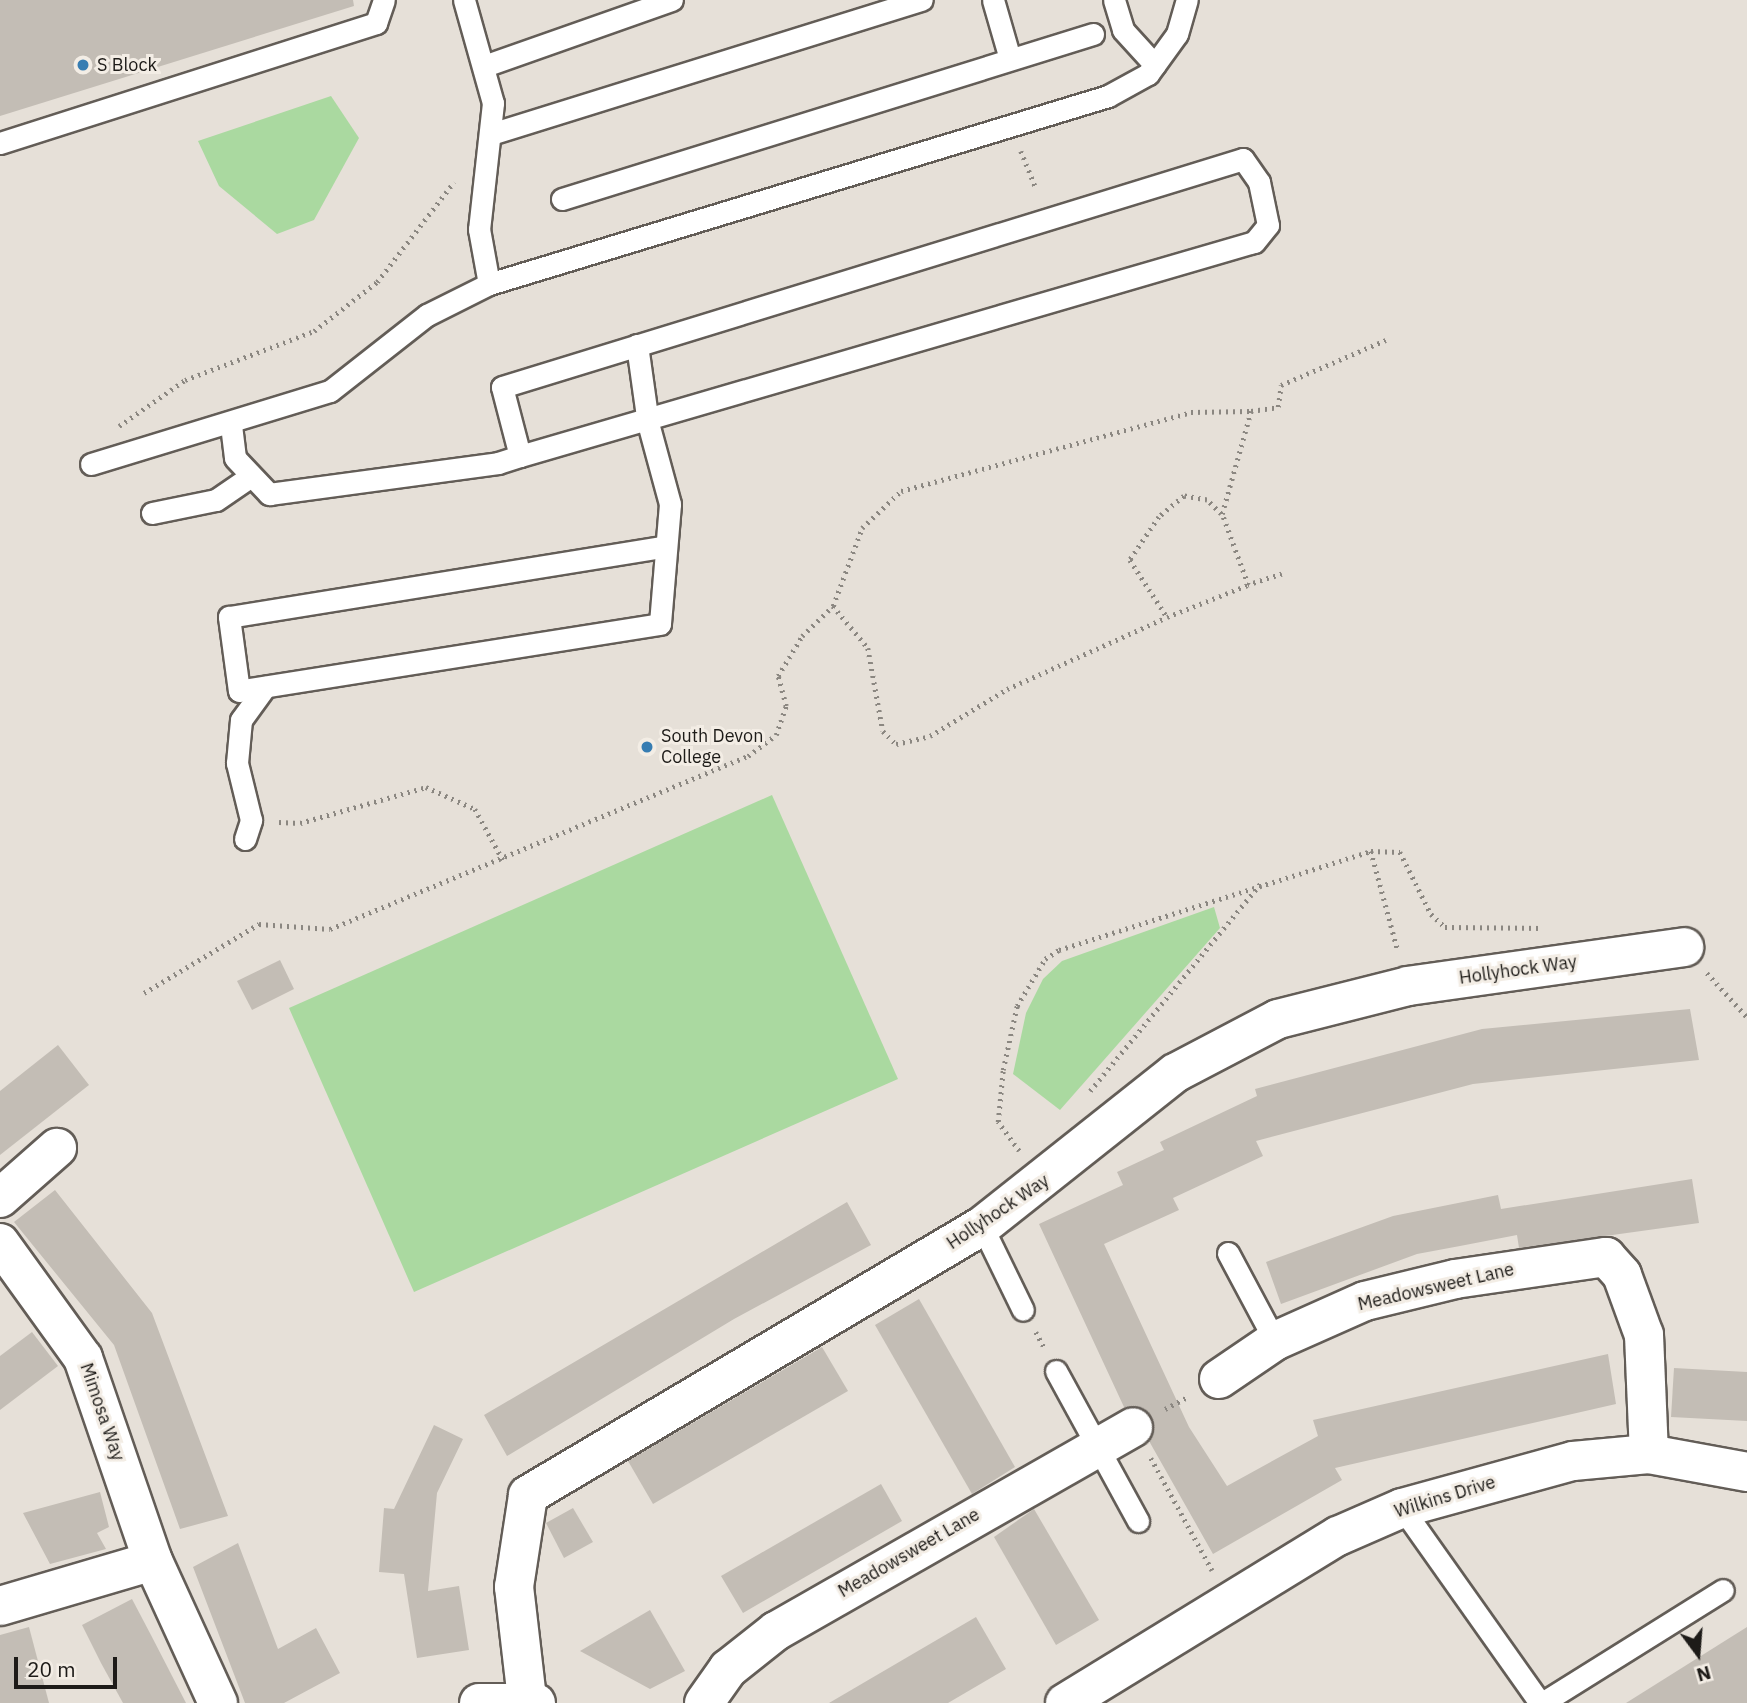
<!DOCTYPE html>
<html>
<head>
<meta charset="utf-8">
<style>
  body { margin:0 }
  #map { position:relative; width:1747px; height:1703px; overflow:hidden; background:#e6e0d8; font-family:"IBM Plex Sans",sans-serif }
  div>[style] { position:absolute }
  .green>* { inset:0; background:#aad9a0 }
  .building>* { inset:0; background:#c3bdb5 }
  .path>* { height:4.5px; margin-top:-2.25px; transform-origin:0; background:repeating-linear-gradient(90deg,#8b8781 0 2px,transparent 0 7px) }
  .roads { filter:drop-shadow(2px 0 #635d57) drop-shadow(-2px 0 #635d57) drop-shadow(0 2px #635d57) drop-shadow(0 -2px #635d57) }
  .lane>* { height:21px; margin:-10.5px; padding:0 10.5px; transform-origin:10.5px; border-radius:10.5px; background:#fff }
  .street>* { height:38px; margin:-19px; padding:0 19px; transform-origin:19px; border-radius:19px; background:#fff }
  .dots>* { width:19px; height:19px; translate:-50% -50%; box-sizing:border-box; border:4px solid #f3ede5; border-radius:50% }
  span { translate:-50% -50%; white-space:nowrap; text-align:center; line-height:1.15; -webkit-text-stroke:6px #f3ede5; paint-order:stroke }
  .poi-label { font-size:18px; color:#1d1b18 }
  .left { translate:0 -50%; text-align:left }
  .street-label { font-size:18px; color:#1d1b18 }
  .north { position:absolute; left:1663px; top:1619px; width:70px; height:70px; -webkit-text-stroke:5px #f3ede5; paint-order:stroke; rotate:164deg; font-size:19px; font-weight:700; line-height:28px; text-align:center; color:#1d1b18 }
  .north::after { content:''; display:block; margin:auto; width:24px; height:32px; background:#1d1b18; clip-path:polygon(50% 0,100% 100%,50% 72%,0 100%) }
  .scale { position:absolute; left:14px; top:1657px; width:103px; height:32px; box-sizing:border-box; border:4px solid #1d1b18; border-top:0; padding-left:9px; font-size:21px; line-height:24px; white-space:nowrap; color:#1d1b18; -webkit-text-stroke:5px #f3ede5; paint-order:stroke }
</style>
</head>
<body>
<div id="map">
  <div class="green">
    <div style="clip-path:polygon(331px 96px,359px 138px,314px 220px,277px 234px,219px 186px,198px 141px)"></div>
    <div style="clip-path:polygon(772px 795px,898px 1079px,414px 1292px,289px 1008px)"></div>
    <div style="clip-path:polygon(1214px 907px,1220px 928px,1060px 1110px,1013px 1074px,1026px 1013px,1043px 979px,1062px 961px)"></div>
  </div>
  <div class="building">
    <div style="clip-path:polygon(0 0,353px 0,354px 6px,0 116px)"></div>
    <div style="clip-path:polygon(280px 960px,294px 989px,252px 1010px,237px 981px)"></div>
    <div style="clip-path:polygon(1690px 1009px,1699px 1060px,1473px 1084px,1256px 1141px,1263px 1156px,1173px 1198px,1179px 1210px,1104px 1244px,1189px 1427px,1227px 1486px,1318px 1436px,1313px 1420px,1608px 1354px,1616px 1404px,1335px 1468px,1342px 1480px,1213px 1554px,1149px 1441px,1152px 1417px,1143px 1408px,1124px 1407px,1039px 1224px,1123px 1185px,1117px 1172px,1164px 1150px,1160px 1142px,1257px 1096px,1255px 1089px,1482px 1029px)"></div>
    <div style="clip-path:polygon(58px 1045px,89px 1085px,0 1155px,0 1091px)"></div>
    <div style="clip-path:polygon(1692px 1179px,1699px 1223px,1519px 1248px,1517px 1235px,1460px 1246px,1417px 1254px,1281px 1304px,1266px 1262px,1393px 1216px,1498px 1195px,1501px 1209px)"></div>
    <div style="clip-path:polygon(55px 1190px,152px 1313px,228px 1516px,180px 1529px,114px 1345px,14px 1222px)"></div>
    <div style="clip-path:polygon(847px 1202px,871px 1245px,734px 1319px,507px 1456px,484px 1415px)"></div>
    <div style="clip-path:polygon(919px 1299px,1015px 1467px,972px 1494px,875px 1325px)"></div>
    <div style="clip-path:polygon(32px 1332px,58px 1366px,0 1410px,0 1356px)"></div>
    <div style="clip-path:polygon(822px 1347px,848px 1391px,653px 1504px,628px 1461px)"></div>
    <div style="clip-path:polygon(1674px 1368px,1747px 1372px,1747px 1421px,1671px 1417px)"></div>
    <div style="clip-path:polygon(434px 1425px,463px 1439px,437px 1493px,428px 1591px,459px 1586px,469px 1650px,417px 1658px,404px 1574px,379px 1572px,384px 1508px,394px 1509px)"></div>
    <div style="clip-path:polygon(881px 1484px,902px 1521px,743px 1613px,721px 1576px)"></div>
    <div style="clip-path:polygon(100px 1492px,109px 1527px,97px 1533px,106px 1549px,50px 1564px,23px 1513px)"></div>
    <div style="clip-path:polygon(573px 1508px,593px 1542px,564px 1558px,546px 1523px)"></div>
    <div style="clip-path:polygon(1034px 1509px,1099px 1620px,1056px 1645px,994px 1537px)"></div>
    <div style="clip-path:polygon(238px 1543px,278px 1649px,316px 1628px,340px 1673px,284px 1703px,245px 1703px,193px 1567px)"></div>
    <div style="clip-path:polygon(132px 1599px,152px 1637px,186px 1703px,123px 1703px,101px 1663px,82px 1625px)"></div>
    <div style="clip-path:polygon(650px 1610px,685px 1671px,650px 1689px,580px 1651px)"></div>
    <div style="clip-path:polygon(976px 1617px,1006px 1669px,948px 1703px,829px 1703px)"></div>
    <div style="clip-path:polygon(29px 1627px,49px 1703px,0 1703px,0 1635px)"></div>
    <div style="clip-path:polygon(1747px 1627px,1747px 1703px,1626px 1703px)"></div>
  </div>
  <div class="path">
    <div style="left:1021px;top:151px;width:38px;rotate:68deg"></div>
    <div style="left:119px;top:426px;width:80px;rotate:-34.9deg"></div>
    <div style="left:185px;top:380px;width:138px;rotate:-20.8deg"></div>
    <div style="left:314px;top:331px;width:80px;rotate:-37.9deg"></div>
    <div style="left:377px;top:282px;width:126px;rotate:-52.4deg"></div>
    <div style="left:1221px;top:514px;width:20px;rotate:-135deg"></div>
    <div style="left:1207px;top:500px;width:23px;rotate:-170deg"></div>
    <div style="left:1184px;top:496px;width:33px;rotate:140deg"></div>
    <div style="left:1159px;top:517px;width:52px;rotate:124deg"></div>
    <div style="left:1130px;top:560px;width:68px;rotate:57deg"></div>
    <div style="left:1167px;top:617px;width:87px;rotate:-21.6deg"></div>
    <div style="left:1282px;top:574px;width:36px;rotate:162deg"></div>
    <div style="left:1248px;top:585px;width:76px;rotate:-110.1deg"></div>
    <div style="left:1222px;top:514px;width:107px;rotate:-74.3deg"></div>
    <div style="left:1251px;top:411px;width:27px;rotate:-8deg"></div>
    <div style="left:1278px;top:407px;width:22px;rotate:-82deg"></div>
    <div style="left:1281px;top:385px;width:114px;rotate:-23.2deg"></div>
    <div style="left:833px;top:606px;width:83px;rotate:-69.6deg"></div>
    <div style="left:862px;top:528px;width:54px;rotate:-43.5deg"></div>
    <div style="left:901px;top:491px;width:301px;rotate:-15.2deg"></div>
    <div style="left:1191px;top:412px;width:60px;rotate:-1deg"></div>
    <div style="left:279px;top:822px;width:21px;rotate:3deg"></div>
    <div style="left:300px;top:823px;width:131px;rotate:-15.9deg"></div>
    <div style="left:426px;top:787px;width:54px;rotate:24.2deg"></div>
    <div style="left:475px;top:809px;width:58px;rotate:61.2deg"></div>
    <div style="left:1371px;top:851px;width:104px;rotate:74.9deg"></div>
    <div style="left:1707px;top:973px;width:59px;rotate:47.7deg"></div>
    <div style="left:144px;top:993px;width:134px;rotate:-31deg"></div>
    <div style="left:259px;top:924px;width:71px;rotate:4deg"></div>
    <div style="left:330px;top:929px;width:452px;rotate:-22.5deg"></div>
    <div style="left:748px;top:756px;width:35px;rotate:-37deg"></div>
    <div style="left:776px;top:735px;width:31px;rotate:-71deg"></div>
    <div style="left:786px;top:706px;width:31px;rotate:-105deg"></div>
    <div style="left:778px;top:676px;width:47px;rotate:-59deg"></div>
    <div style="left:802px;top:636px;width:43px;rotate:-44.1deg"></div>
    <div style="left:833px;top:606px;width:55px;rotate:50.2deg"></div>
    <div style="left:868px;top:648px;width:84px;rotate:79.8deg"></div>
    <div style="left:883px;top:731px;width:18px;rotate:45deg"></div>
    <div style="left:896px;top:744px;width:35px;rotate:-13deg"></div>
    <div style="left:930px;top:736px;width:90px;rotate:-31.4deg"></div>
    <div style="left:1007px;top:689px;width:175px;rotate:-24.2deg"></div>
    <div style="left:1090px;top:1091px;width:268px;rotate:-50.6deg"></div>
    <div style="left:1019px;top:1151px;width:36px;rotate:-126deg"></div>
    <div style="left:998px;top:1122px;width:52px;rotate:-84.5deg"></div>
    <div style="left:1003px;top:1070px;width:66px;rotate:-77.7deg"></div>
    <div style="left:1017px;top:1006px;width:55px;rotate:-59.2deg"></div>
    <div style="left:1045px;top:959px;width:17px;rotate:-33deg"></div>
    <div style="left:1059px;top:950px;width:327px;rotate:-17.6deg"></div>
    <div style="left:1371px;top:851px;width:29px;rotate:2deg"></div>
    <div style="left:1400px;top:852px;width:69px;rotate:63.4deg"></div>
    <div style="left:1431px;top:914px;width:19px;rotate:43deg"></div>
    <div style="left:1445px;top:927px;width:96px;rotate:0.6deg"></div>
    <div style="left:1036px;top:1332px;width:19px;rotate:62deg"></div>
    <div style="left:1165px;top:1409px;width:26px;rotate:-28deg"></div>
    <div style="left:1151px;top:1458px;width:128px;rotate:61.4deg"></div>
  </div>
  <div class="roads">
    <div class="lane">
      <div style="left:464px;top:0;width:107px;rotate:74.3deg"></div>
      <div style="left:493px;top:103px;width:127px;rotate:96.3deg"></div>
      <div style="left:479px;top:229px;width:56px;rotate:79.7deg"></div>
      <div style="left:993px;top:0;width:61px;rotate:73.9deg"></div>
      <div style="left:1114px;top:0;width:31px;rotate:73deg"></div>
      <div style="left:1123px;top:30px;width:47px;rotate:47.6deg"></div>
      <div style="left:487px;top:65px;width:196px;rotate:-19.4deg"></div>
      <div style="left:494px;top:133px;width:448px;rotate:-17.3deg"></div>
      <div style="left:0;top:143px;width:395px;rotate:-17.7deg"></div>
      <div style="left:376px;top:23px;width:24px;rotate:-71deg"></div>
      <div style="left:562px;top:199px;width:556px;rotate:-17.26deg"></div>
      <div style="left:637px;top:345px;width:79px;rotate:82deg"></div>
      <div style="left:648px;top:423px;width:84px;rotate:74.8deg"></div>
      <div style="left:670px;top:504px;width:120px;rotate:94.8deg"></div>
      <div style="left:660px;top:624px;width:426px;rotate:171deg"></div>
      <div style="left:239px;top:691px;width:75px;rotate:-97.7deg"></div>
      <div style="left:229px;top:617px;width:439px;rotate:-9.2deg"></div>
      <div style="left:231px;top:425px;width:33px;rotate:83deg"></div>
      <div style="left:235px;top:458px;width:50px;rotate:46.6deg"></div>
      <div style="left:269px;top:494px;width:231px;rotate:-7.7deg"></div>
      <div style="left:498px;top:463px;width:23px;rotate:-18deg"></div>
      <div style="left:520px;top:456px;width:71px;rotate:-104.6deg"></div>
      <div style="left:502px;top:387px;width:775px;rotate:-17.1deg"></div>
      <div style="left:1243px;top:159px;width:28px;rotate:55deg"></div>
      <div style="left:1259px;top:182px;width:44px;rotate:78.2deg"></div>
      <div style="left:1268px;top:225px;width:22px;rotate:129deg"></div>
      <div style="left:1254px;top:242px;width:765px;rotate:163.75deg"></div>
      <div style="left:91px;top:464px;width:250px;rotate:-17deg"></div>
      <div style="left:330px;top:391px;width:123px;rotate:-38.1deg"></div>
      <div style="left:427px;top:315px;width:69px;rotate:-26.6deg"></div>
      <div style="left:489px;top:284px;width:647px;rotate:-16.89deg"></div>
      <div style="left:1108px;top:96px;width:46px;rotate:-28.8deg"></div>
      <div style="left:1148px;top:74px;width:49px;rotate:-54.1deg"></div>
      <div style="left:1177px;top:34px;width:35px;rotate:-74deg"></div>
      <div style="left:152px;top:513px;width:65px;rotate:-11.5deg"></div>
      <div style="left:216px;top:500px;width:42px;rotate:-34.4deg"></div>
      <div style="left:245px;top:839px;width:20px;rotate:-72deg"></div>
      <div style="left:251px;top:820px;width:59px;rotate:-103.8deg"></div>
      <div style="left:237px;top:763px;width:43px;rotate:-84.7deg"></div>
      <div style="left:241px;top:720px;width:41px;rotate:-54deg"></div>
      <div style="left:982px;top:1226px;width:93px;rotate:64deg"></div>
      <div style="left:1228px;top:1253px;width:100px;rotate:61.9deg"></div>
      <div style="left:1056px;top:1371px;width:171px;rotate:61.3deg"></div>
      <div style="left:1402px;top:1508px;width:239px;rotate:54.7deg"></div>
      <div style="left:1542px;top:1703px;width:213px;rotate:-32deg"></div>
    </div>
    <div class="street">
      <div style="left:0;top:1198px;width:76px;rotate:-41.3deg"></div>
      <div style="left:0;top:1243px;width:142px;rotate:54.2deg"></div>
      <div style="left:83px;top:1358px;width:215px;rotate:71deg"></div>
      <div style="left:153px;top:1561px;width:156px;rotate:65.4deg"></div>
      <div style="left:1219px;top:1379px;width:68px;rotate:-34.2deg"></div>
      <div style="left:1275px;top:1341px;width:98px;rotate:-24deg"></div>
      <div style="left:1365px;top:1301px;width:93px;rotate:-13.7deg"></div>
      <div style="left:1455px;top:1279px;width:153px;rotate:-8.3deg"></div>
      <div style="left:1606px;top:1257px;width:24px;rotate:48deg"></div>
      <div style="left:1622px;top:1275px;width:64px;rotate:69.9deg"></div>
      <div style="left:1644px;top:1335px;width:119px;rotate:87.6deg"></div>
      <div style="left:0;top:1606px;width:159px;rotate:-16.4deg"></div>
      <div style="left:527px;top:1699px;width:113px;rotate:-96.6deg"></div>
      <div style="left:514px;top:1587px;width:93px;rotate:-81.3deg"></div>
      <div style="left:528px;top:1495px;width:528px;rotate:-30.65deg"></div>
      <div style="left:982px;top:1226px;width:246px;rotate:-38.4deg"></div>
      <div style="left:1175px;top:1073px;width:116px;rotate:-27.7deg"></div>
      <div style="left:1278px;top:1019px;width:134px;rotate:-14.2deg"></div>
      <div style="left:1408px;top:986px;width:279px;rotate:-8deg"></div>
      <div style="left:479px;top:1703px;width:57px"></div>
      <div style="left:704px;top:1703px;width:42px;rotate:-54.8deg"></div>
      <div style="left:728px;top:1669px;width:61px;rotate:-38.4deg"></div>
      <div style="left:776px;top:1631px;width:411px;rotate:-29.7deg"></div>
      <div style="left:1065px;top:1703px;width:320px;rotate:-31.5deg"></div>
      <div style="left:1338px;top:1536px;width:70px;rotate:-23.6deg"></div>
      <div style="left:1402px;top:1508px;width:177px;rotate:-15.4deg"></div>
      <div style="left:1573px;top:1461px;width:76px;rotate:-5.3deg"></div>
      <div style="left:1649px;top:1454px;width:100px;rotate:10.4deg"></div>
    </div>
  </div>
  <div class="dots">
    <div style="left:83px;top:65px;background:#377db2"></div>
    <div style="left:647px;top:747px;background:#377db2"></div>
  </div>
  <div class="poi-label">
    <span class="left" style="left:97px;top:65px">S Block</span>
    <span class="left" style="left:661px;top:747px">South Devon<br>College</span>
  </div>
  <div class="street-label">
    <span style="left:1518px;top:970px;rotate:-8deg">Hollyhock Way</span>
    <span style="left:998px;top:1212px;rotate:-34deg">Hollyhock Way</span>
    <span style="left:1436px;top:1287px;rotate:-13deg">Meadowsweet Lane</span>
    <span style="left:102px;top:1412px;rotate:71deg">Mimosa Way</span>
    <span style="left:1445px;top:1497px;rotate:-17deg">Wilkins Drive</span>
    <span style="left:909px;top:1553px;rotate:-30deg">Meadowsweet Lane</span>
  </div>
  <div class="north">N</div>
  <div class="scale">20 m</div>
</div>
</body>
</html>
